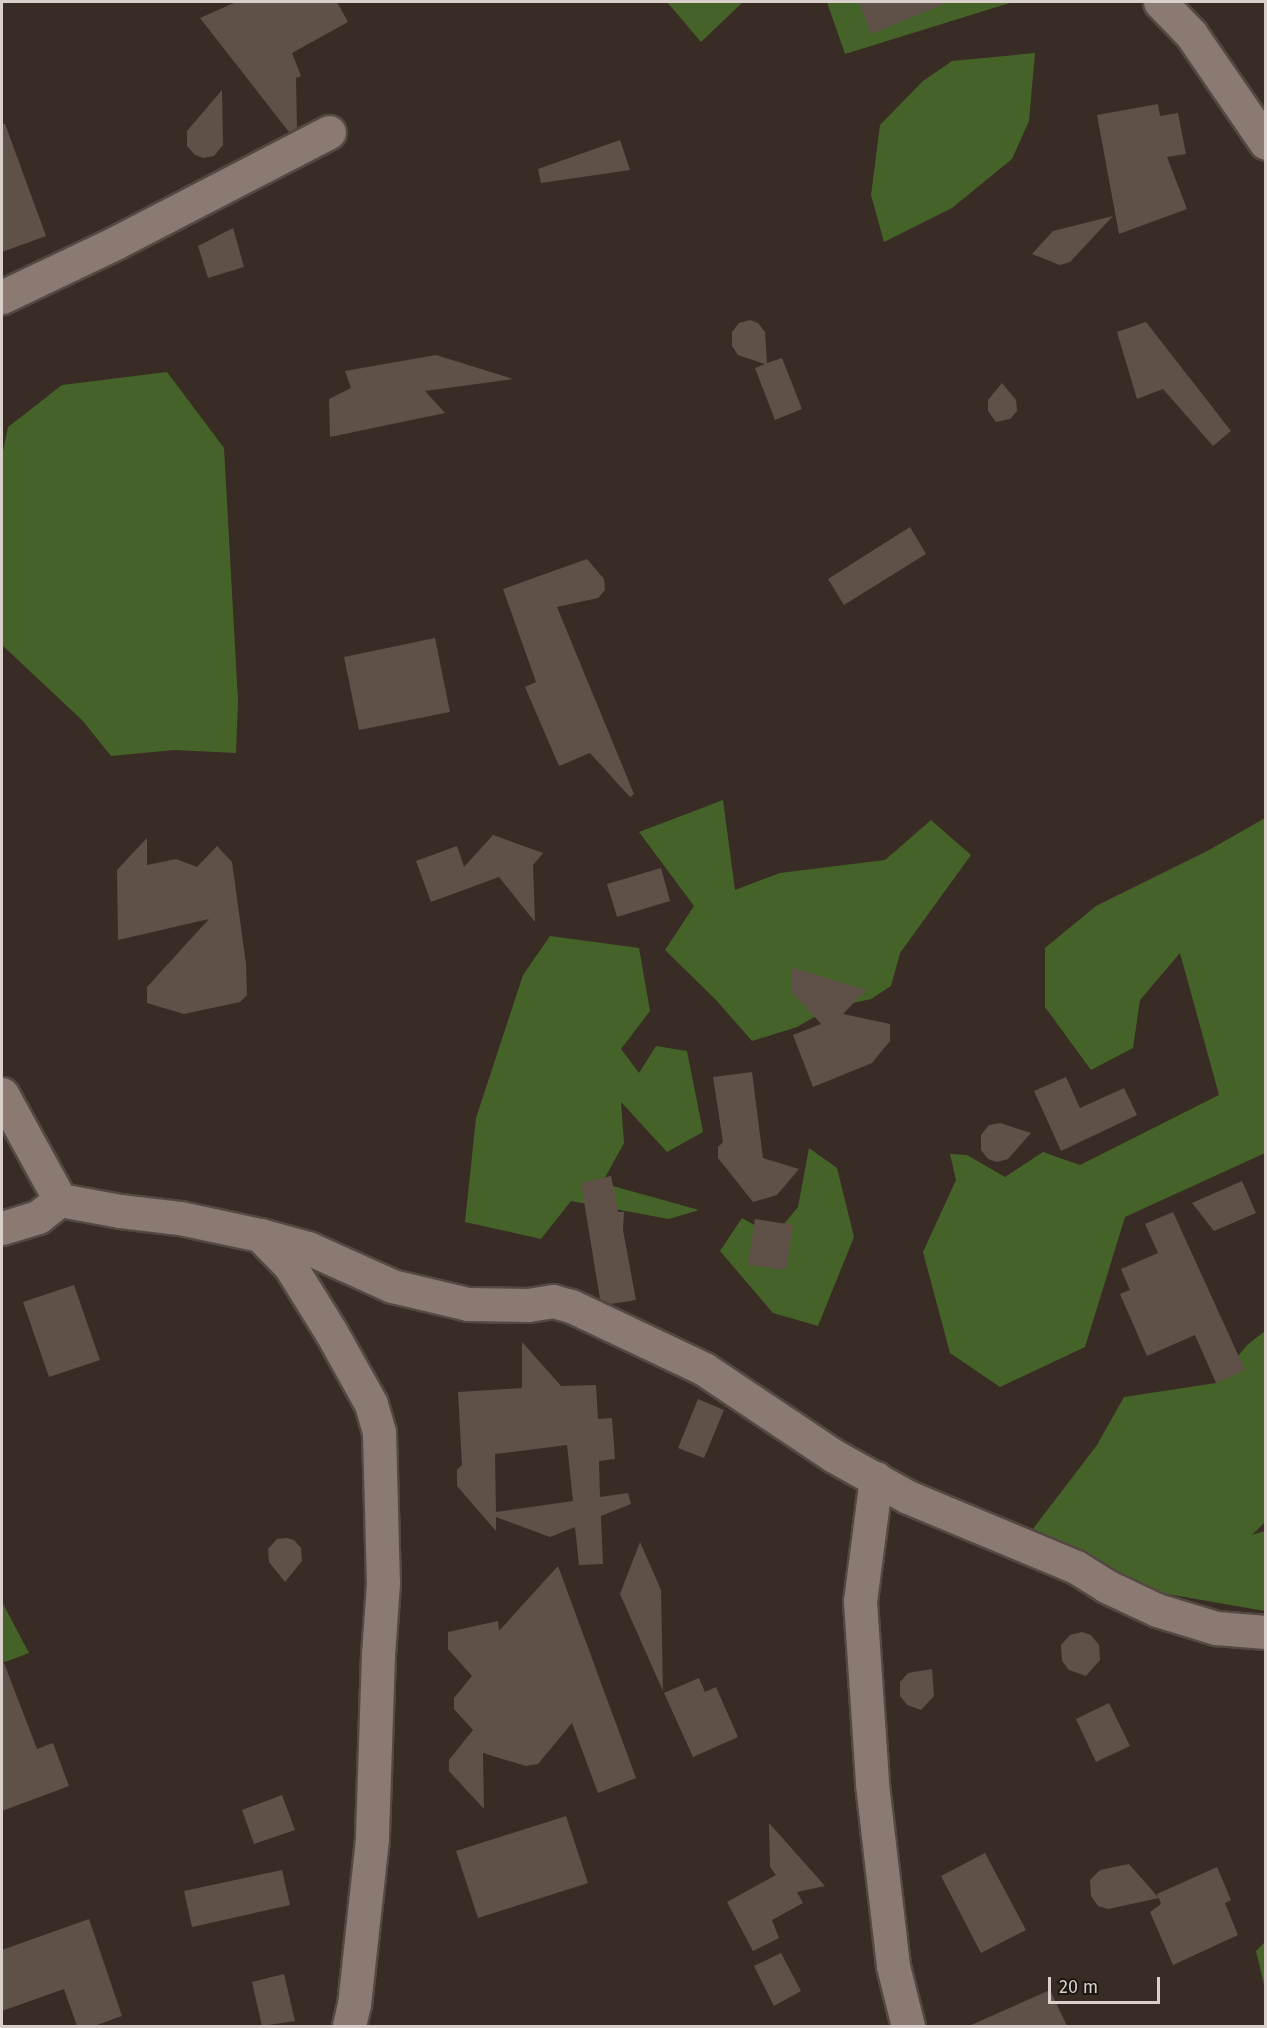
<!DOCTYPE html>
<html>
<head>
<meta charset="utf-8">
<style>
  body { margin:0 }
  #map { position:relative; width:1267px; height:2028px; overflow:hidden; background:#392c24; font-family:"Fira Sans",sans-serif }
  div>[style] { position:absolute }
  .green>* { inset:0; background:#456328 }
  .building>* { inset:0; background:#605148 }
  .roads { filter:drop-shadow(2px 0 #544942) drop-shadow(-2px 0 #544942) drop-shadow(0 2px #544942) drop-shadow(0 -2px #544942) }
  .minor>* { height:33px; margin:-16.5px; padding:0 16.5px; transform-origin:16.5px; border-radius:16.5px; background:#8a7a71 }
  span { translate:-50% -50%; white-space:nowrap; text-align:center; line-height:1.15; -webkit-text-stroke:5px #1c1612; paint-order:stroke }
  .frame { position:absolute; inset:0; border:3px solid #d9d0cb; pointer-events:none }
  .scale { position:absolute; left:1048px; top:1977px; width:112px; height:27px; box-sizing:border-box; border:3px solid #d9d0cb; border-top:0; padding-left:8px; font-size:18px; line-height:21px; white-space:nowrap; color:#d9d0cb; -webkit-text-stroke:4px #1c1612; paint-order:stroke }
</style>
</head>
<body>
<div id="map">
  <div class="green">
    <div style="clip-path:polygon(667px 2px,743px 2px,701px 42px)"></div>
    <div style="clip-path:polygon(827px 2px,1013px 2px,845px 54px)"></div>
    <div style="clip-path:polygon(1035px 53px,1029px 121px,1012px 159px,952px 208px,884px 242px,871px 195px,880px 125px,923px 81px,952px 61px)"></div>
    <div style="clip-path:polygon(167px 372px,224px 448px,238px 701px,236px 753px,174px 750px,111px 756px,82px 720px,2px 645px,2px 456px,8px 427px,62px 385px)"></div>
    <div style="clip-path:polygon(723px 800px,735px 890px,780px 873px,885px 860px,931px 820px,971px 855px,900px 953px,891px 986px,871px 999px,830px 1008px,797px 1027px,752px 1041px,716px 1000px,665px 950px,694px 906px,639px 832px)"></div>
    <div style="clip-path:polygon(1265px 818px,1265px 1153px,1125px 1217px,1085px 1347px,1000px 1387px,950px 1353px,923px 1252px,956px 1180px,950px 1154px,967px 1155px,1005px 1177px,1043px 1152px,1080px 1165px,1219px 1095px,1180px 953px,1140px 1000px,1133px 1048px,1091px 1070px,1045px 1007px,1045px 948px,1096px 906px,1209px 850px)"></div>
    <div style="clip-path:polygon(550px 936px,639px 948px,650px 1011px,621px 1049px,639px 1073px,656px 1046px,687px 1051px,703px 1132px,667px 1152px,621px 1102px,624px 1143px,602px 1183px,699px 1210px,669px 1219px,571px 1201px,541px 1239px,465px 1222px,476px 1118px,523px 975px)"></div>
    <div style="clip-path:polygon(809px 1148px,837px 1168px,854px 1237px,818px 1326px,773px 1313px,720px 1251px,742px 1218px,774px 1236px,798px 1207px)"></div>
    <div style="clip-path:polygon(1265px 1331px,1265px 1522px,1252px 1535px,1265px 1531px,1265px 1611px,1133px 1588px,1029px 1534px,1097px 1445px,1124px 1397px,1216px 1383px,1247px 1345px)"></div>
    <div style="clip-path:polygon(2px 1602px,29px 1653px,2px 1663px)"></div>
    <div style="clip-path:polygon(1265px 1942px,1265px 1989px,1256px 1951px)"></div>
  </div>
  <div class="building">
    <div style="clip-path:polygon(236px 2px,337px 2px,348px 22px,292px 53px,301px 76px,296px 78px,297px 128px,289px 132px,200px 18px)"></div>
    <div style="clip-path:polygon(859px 2px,949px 2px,871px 34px)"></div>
    <div style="clip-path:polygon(222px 90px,223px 145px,214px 156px,203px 158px,195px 155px,187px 146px,187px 131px)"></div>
    <div style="clip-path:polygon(1158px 104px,1160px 116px,1178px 113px,1186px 154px,1167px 157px,1187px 209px,1119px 234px,1097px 115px)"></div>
    <div style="clip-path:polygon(2px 124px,5px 124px,46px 236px,2px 252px)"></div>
    <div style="clip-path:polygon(620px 140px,630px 170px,541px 183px,538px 169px)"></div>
    <div style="clip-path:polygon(1113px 216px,1070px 262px,1060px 265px,1032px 254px,1053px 231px)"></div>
    <div style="clip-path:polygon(233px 228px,244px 267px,208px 278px,198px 246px)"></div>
    <div style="clip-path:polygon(750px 320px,758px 323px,765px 332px,767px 363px,782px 358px,802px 409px,775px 420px,755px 368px,765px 364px,738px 355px,732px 346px,732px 332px,739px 323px)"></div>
    <div style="clip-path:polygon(1146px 322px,1231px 431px,1213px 446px,1163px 389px,1137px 399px,1117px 332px)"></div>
    <div style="clip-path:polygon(436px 355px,513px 379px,425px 391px,445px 413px,330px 437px,329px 399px,351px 388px,345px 371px)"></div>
    <div style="clip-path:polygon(1002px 383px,1016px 400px,1017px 411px,1010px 419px,996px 422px,988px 411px,988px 400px)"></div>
    <div style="clip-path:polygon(910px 527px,926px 554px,844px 605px,828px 579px)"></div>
    <div style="clip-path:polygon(587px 559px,604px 579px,605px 590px,598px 598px,557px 607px,634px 794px,630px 797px,590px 753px,559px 766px,525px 687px,536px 682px,503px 589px)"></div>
    <div style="clip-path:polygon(435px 638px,450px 712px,359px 730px,344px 657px)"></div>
    <div style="clip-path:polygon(493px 835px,543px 853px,533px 865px,535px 922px,499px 877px,431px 902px,416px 861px,457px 846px,464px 867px)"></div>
    <div style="clip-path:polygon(147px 838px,147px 865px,176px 859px,197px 867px,217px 846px,232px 862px,246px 964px,247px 995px,240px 1002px,184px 1014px,147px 1003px,147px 987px,209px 919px,118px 940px,117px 870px)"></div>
    <div style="clip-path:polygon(661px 868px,670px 901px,617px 917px,607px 884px)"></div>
    <div style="clip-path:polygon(791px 967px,866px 990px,843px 1014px,890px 1024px,890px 1041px,872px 1063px,813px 1087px,793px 1035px,821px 1024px,792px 992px)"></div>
    <div style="clip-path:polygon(752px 1072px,763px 1158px,799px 1169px,777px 1195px,753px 1202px,718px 1158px,718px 1147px,723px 1142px,713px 1077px)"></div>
    <div style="clip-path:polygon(1066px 1077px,1080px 1108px,1124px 1088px,1137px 1115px,1061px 1151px,1034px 1091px)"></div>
    <div style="clip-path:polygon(1000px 1123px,1031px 1133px,1008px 1159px,997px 1162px,988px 1159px,981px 1150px,981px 1135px,989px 1125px)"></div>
    <div style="clip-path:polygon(611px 1176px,618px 1212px,624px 1212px,623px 1230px,636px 1300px,611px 1304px,600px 1299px,581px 1183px)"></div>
    <div style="clip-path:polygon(1242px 1181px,1256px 1213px,1214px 1231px,1192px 1203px)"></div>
    <div style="clip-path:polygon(1173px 1212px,1245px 1370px,1216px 1383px,1195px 1335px,1147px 1356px,1120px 1294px,1130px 1290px,1121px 1269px,1158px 1253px,1145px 1224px)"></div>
    <div style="clip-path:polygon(755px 1219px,793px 1225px,786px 1270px,748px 1265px)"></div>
    <div style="clip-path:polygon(74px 1285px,100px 1360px,49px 1377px,23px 1302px)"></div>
    <div style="clip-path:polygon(evenodd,522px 1342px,561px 1386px,596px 1385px,598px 1419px,612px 1418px,615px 1459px,599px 1461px,600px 1497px,628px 1493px,631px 1504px,601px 1516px,603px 1564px,579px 1565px,575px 1527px,550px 1537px,496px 1517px,496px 1531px,457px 1486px,457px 1470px,462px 1465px,458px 1392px,522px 1388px,522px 1342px,567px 1445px,573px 1501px,496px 1512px,495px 1454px,567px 1445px)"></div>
    <div style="clip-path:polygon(698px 1399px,724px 1410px,704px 1458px,678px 1448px)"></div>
    <div style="clip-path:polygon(287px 1538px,294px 1540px,301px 1548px,302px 1561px,285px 1582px,269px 1562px,268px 1549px,277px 1539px)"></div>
    <div style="clip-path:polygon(640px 1542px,661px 1590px,663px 1691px,620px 1594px)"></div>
    <div style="clip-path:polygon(558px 1566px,636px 1778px,598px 1793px,572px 1723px,538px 1764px,526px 1766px,483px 1753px,484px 1809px,449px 1771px,449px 1760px,473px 1730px,454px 1709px,454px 1698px,472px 1676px,448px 1649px,448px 1632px,498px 1621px,499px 1631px)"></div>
    <div style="clip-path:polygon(1082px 1632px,1091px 1635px,1099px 1645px,1100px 1660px,1086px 1676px,1069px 1670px,1062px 1661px,1061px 1645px,1070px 1635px)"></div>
    <div style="clip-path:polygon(2px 1663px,4px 1663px,37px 1749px,53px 1743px,69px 1786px,2px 1811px)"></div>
    <div style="clip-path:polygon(932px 1669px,934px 1696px,921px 1710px,907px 1705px,900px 1696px,900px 1682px,908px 1673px)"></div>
    <div style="clip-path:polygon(699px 1678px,705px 1692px,716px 1687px,738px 1737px,693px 1757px,664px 1693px)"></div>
    <div style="clip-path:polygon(1109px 1703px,1130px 1746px,1096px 1762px,1076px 1719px)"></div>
    <div style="clip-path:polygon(282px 1795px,295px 1830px,254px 1844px,242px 1810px)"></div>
    <div style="clip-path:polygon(566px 1816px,588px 1883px,478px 1918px,456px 1851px)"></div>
    <div style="clip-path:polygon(769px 1823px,825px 1886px,797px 1892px,803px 1903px,772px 1920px,779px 1938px,753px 1951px,727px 1902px,776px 1875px,770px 1867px)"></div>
    <div style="clip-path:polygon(985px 1853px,1026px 1930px,981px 1953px,941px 1876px)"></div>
    <div style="clip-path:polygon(1129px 1864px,1158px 1897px,1157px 1894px,1217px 1867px,1231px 1900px,1225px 1903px,1238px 1935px,1173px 1965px,1150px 1912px,1161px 1904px,1159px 1898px,1108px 1909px,1098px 1906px,1091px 1896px,1090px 1880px,1100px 1870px)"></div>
    <div style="clip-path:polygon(282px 1870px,290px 1905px,192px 1927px,184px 1891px)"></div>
    <div style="clip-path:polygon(89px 1919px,122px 2016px,94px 2026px,77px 2026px,64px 1989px,2px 2011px,2px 1950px)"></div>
    <div style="clip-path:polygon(781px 1953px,801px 1991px,774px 2006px,754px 1966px)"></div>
    <div style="clip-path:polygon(284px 1974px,295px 2021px,262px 2026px,252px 1982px)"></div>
    <div style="clip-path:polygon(1050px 1990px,1067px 2026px,969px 2026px)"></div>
  </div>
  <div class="roads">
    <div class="minor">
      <div style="left:1160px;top:2px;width:45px;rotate:45.9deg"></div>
      <div style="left:1191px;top:34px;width:132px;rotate:55.5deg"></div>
      <div style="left:2px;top:297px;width:125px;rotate:-25.5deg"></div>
      <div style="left:115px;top:243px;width:241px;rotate:-27.4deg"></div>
      <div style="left:2px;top:1094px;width:121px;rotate:61.3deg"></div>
      <div style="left:2px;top:1228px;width:38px;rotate:-17deg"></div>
      <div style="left:38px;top:1217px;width:28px;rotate:-38deg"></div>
      <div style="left:60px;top:1200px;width:61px;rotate:10.4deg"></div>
      <div style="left:120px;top:1211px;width:60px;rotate:6.7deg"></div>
      <div style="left:180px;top:1218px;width:82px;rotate:12deg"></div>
      <div style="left:260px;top:1235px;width:50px;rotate:15.2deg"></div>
      <div style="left:308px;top:1248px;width:92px;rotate:24.3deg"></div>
      <div style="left:392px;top:1286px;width:78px;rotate:13.3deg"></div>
      <div style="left:468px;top:1304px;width:60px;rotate:1deg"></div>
      <div style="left:528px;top:1305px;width:25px;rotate:-9deg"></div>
      <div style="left:553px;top:1301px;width:19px;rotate:16deg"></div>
      <div style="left:571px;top:1306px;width:147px;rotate:25.3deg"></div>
      <div style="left:704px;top:1369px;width:156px;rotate:33.8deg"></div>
      <div style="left:834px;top:1456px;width:85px;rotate:29deg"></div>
      <div style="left:908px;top:1497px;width:182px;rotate:22.6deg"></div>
      <div style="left:1076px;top:1567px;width:36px;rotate:32deg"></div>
      <div style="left:1106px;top:1586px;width:56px;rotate:25.2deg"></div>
      <div style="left:1157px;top:1610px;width:62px;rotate:17deg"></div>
      <div style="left:1216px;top:1628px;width:50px;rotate:4.6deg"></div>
      <div style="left:260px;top:1235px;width:43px;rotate:45.9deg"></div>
      <div style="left:290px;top:1266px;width:78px;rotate:58.2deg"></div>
      <div style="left:331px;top:1332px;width:82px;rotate:60.9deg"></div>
      <div style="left:371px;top:1404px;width:29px;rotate:74deg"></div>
      <div style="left:379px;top:1432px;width:151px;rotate:88.5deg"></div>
      <div style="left:383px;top:1583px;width:71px;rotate:94deg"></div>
      <div style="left:378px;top:1654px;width:185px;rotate:91.9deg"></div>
      <div style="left:372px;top:1839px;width:166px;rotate:96.2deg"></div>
      <div style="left:354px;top:2004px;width:23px;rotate:103deg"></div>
      <div style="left:876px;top:1478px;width:124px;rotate:97.4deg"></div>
      <div style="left:860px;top:1601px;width:183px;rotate:86.2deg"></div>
      <div style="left:872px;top:1784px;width:183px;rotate:83.4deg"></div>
      <div style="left:893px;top:1966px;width:62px;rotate:76deg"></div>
    </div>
  </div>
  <div class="frame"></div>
  <div class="scale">20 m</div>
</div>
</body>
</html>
